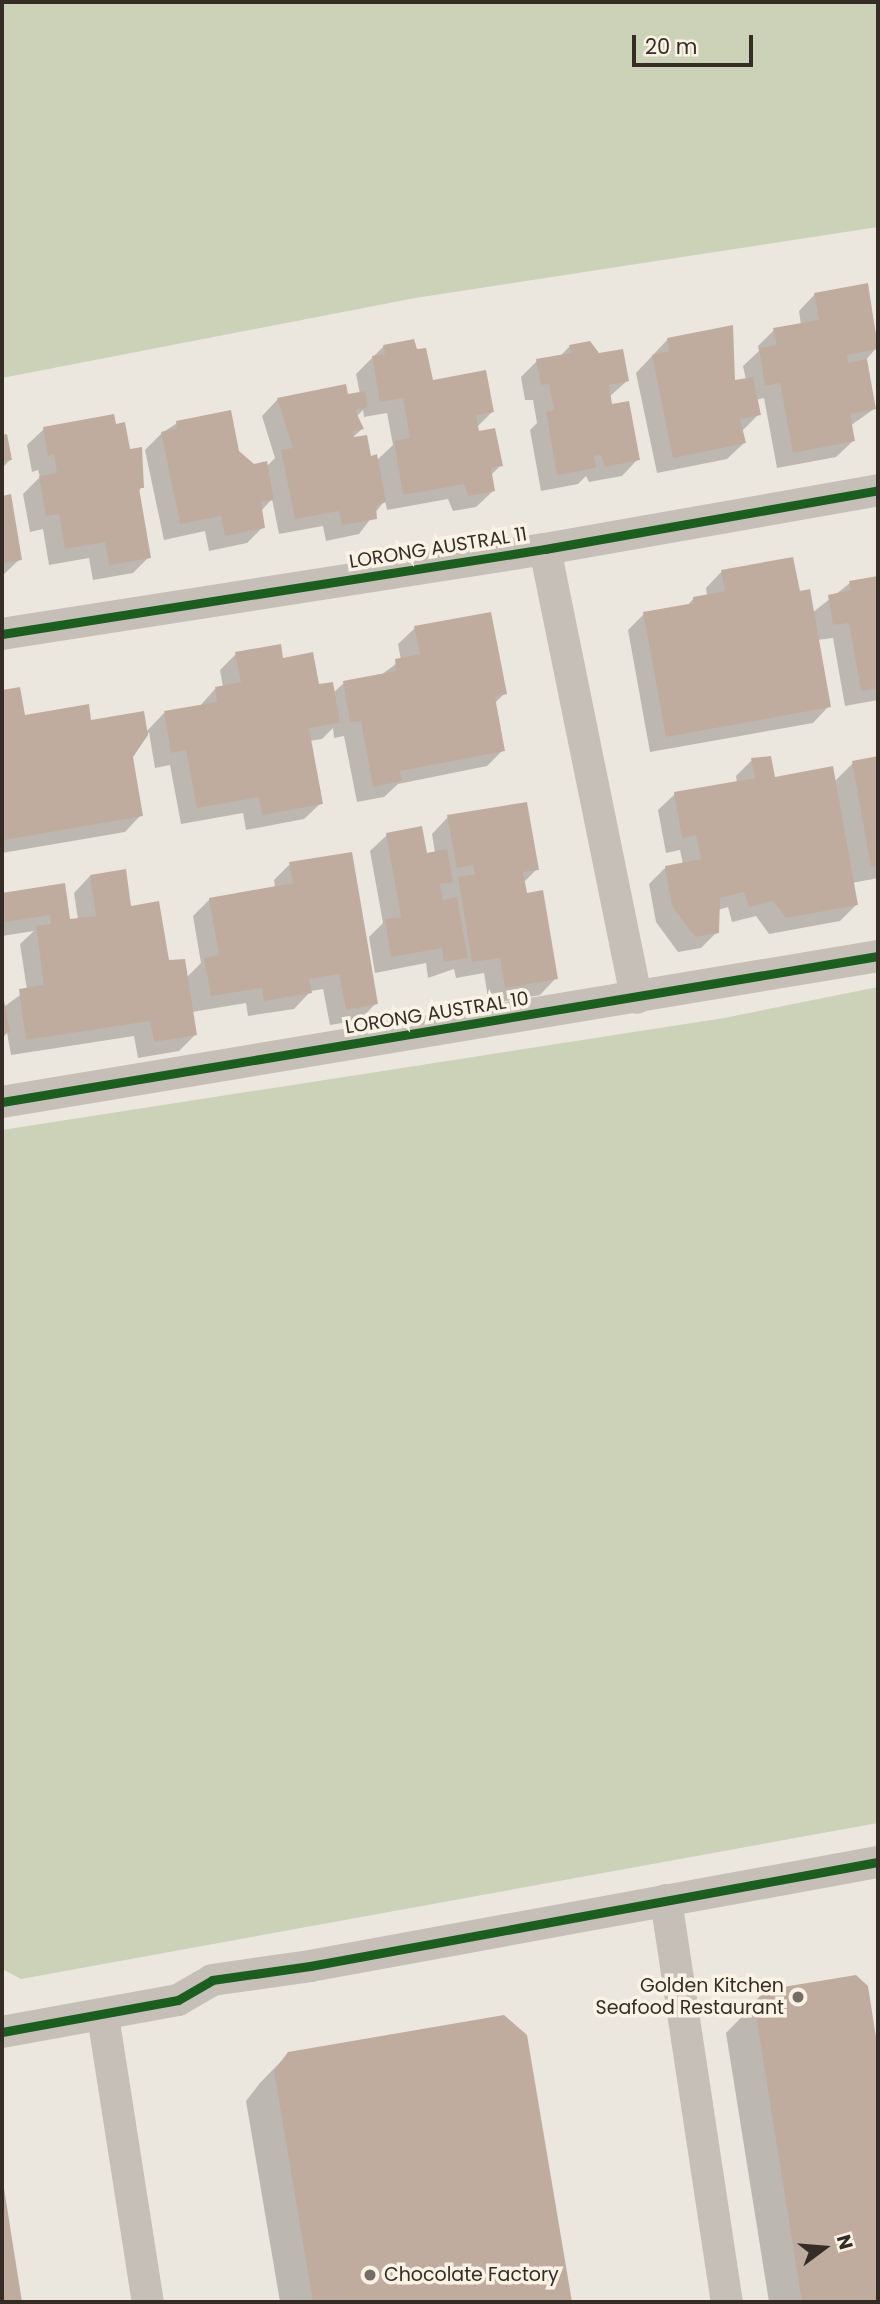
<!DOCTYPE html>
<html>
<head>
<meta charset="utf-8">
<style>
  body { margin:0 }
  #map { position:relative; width:880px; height:2304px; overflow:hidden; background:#ece7de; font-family:Poppins,sans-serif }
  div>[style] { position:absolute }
  .green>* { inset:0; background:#cbd2b8 }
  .shadow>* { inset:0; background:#0003 }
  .building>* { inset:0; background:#c0ac9f }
  .street>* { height:32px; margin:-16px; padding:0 16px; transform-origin:16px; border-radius:16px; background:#c5bfb7 }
  .cycleway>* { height:9px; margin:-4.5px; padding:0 4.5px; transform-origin:4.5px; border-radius:4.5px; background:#1b5e20 }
  .dots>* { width:19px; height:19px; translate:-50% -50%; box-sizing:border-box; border:4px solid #faf2e5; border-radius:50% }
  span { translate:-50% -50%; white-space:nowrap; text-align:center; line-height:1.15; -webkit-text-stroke:7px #faf2e5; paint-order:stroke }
  .street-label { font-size:19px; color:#352c26 }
  .poi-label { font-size:19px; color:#352c26 }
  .right { translate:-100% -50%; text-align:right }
  .left { translate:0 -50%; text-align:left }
  .frame { position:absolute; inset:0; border:4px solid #352c26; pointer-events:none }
  .north { position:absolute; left:789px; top:2213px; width:70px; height:70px; -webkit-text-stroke:5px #faf2e5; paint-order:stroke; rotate:74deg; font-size:19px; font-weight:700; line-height:28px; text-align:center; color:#352c26 }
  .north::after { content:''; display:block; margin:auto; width:24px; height:32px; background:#352c26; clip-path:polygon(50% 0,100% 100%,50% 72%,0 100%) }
  .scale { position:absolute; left:632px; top:35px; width:121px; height:32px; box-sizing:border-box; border:4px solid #352c26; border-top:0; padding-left:9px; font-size:21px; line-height:24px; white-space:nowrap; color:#352c26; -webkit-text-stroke:5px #faf2e5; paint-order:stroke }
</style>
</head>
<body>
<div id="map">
  <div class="green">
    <div style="clip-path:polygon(2px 2px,878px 2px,878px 227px,415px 298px,2px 378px)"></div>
    <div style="clip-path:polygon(878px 987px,878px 1823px,21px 1979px,2px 1969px,2px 1130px,724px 1018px)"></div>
  </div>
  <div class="shadow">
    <div style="clip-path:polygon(867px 285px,878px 346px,865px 361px,874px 409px,850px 426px,853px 441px,836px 457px,777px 468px,764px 398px,756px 400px,759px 414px,741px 432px,744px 443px,727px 459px,657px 473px,636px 373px,667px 340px,733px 383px,746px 380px,743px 366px,759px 351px,758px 346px,774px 330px,801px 325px,799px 311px,815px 294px)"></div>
    <div style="clip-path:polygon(evenodd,384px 346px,431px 382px,492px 412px,477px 427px,501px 465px,490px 476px,493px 491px,476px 507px,453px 511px,448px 499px,387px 510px,385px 500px,359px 534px,326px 541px,323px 526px,279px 534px,272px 499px,261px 511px,263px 527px,247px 543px,209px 551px,205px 531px,164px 540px,145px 450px,162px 433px,177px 423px,238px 452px,253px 466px,266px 467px,275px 458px,262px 416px,278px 399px,360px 394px,356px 374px,384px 346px,363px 410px,364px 417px,387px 413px,393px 445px,376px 461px,351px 439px,362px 429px,356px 417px,363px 410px)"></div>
    <div style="clip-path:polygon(570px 346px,598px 355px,627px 381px,609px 397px,638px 459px,622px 476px,589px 482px,586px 476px,578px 484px,541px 491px,530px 430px,537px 423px,533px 400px,525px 400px,521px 377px,537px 361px,560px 356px)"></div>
    <div style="clip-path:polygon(115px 426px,142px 487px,138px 492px,149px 557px,133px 573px,93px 580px,89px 558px,49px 565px,43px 529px,30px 532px,23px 494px,40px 477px,38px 470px,32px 472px,27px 445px,44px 429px)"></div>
    <div style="clip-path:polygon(6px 436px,10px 460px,2px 468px,2px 437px)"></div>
    <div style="clip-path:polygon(10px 496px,20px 559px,2px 576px,2px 498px)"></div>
    <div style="clip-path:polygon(722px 571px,798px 593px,812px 613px,850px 583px,878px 578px,878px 700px,845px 706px,833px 638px,817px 640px,829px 706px,813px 723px,650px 752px,628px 630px,644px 614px,686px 607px,694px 598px,707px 596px,706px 588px)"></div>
    <div style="clip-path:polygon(415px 628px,505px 693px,494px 704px,503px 750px,487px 766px,398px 784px,384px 797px,357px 802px,344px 736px,334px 738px,333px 728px,322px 739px,309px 741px,321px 803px,304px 819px,246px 830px,243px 813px,181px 824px,170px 765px,155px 768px,149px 732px,131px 756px,141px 815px,125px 832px,2px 853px,2px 692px,19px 689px,23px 717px,146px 732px,164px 713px,199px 707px,215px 689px,223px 687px,220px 670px,236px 654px,282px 660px,333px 693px,344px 683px,381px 675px,401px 660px,398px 644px)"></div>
    <div style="clip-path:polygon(878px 758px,878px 878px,852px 883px,856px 905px,840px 921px,769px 934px,756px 916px,732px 922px,728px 907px,718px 910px,717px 932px,701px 948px,678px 952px,656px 922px,649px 884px,666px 867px,683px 864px,680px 850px,666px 853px,658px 810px,675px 794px,737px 783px,736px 776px,752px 760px,773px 779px,834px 782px,853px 763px)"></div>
    <div style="clip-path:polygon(448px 817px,537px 869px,523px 883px,556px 978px,540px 995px,489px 1004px,484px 973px,456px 978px,454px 969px,428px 978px,426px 963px,375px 973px,369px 937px,383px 923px,370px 851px,387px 835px,426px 855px,435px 853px,432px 834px)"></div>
    <div style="clip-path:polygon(290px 864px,376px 1003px,360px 1020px,330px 1025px,323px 989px,311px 991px,294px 1009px,248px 1016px,246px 1003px,192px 1012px,195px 1035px,179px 1051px,138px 1058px,134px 1036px,11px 1055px,7px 1033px,2px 1039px,2px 993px,5px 1006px,27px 990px,20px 944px,34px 931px,2px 936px,2px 895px,63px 885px,69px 921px,78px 920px,74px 893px,90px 876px,130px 908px,167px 962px,186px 978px,201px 963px,193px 916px,210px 899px,275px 888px,274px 880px)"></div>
    <div style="clip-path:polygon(866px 1986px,878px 2061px,878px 2302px,769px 2302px,726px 2033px,766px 1992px)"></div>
    <div style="clip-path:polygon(525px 2036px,570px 2302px,280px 2302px,246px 2101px,260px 2083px,289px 2053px)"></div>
    <div style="clip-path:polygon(2px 2183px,20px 2302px,2px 2302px)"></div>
  </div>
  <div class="building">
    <div style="clip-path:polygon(868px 283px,878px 349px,847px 355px,848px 363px,867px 359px,876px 409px,850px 414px,855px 441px,793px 453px,780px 383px,765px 386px,759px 348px,777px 345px,773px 328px,819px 320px,814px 293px)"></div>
    <div style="clip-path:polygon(733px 325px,735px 380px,753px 377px,761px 415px,740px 419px,746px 443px,673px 458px,652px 355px,669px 351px,667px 338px)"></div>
    <div style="clip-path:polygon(414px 339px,417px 349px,426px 348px,433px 380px,486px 370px,494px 412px,476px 415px,479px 431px,495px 428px,503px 466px,491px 468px,495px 491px,469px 496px,464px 484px,403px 495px,394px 441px,410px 438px,403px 398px,380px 402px,372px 356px,385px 354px,383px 345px)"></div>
    <div style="clip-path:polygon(590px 341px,599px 353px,623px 349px,629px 381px,609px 385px,612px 404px,629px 401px,640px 460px,605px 467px,601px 455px,594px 456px,596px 468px,557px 475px,546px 412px,554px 410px,549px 384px,541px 385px,536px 359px,571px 353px,569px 345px)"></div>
    <div style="clip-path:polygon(346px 384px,348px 394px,365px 391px,368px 407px,355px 410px,364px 429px,353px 432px,354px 437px,367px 435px,371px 456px,377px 454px,386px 502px,376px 506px,377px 519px,342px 525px,339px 511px,295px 519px,281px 450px,293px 448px,277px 398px)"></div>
    <div style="clip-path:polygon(231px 410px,239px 451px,254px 464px,267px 461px,274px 500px,261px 502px,265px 528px,225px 536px,221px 516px,180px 524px,161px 432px,177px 428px,176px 421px)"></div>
    <div style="clip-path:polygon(114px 414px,116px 424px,125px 422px,130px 449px,142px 447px,144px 488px,139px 488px,151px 558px,109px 565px,105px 542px,65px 549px,59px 514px,46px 516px,39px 476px,57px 473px,54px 454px,48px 456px,43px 427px)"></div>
    <div style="clip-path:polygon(7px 434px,12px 460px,2px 462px,2px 435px)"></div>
    <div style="clip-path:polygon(11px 494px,22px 560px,2px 563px,2px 496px)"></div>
    <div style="clip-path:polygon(793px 557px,800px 591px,810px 589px,831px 707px,666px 737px,643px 612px,694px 603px,693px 597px,725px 591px,721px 570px)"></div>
    <div style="clip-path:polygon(878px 576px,878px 688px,861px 691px,849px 623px,833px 625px,828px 595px,851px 590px,849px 581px)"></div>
    <div style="clip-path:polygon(491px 612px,507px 694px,495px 697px,505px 751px,400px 771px,402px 781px,373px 787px,361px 721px,350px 722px,343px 681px,396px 671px,395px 659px,420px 654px,414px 626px)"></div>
    <div style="clip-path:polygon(281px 644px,283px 658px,313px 652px,319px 684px,333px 682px,340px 723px,309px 728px,323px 804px,262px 815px,259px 797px,197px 808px,186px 750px,171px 753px,164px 711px,217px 702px,215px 687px,241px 682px,235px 652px)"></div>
    <div style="clip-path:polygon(20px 687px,25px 715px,89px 704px,91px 720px,144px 711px,148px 735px,133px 757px,143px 816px,4px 840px,2px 690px)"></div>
    <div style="clip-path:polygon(771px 756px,775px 777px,833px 766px,858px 905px,786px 918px,773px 901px,749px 907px,744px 892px,720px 898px,719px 933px,695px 937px,672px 906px,665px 866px,701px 859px,696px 835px,682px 838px,674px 792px,755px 778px,751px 758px)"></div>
    <div style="clip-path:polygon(878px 756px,878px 866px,871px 867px,852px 761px)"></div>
    <div style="clip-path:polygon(527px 802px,539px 870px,523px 872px,527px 893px,543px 890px,558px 979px,505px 988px,500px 958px,472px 962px,458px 877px,475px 874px,473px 865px,457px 868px,447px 815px)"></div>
    <div style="clip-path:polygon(422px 826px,427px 853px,447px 849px,453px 882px,440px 884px,443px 900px,457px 897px,468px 958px,444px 962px,442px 948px,391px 957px,385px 919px,401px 917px,386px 833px)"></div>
    <div style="clip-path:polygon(352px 852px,378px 1004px,346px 1010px,339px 974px,309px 979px,312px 993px,264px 1001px,262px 988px,211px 996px,204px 958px,219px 955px,209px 898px,293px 883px,289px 862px)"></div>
    <div style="clip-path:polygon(126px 869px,131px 906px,159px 901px,169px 960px,185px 959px,197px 1035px,154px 1042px,150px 1021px,26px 1040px,19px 989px,44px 985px,36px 926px,51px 924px,50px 915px,5px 922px,2px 893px,65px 883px,70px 919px,96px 916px,90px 875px)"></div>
    <div style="clip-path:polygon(2px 991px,10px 1032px,2px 1034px)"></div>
    <div style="clip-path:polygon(856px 1975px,868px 1986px,878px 2050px,878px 2302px,802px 2302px,754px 2003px,765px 1990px)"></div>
    <div style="clip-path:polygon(504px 2015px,527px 2035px,572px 2302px,313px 2302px,274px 2071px,288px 2052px)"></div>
    <div style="clip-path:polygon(2px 2182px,3px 2182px,22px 2302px,2px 2302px)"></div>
  </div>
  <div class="street">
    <div style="left:545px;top:549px;width:458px;rotate:78.5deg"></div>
    <div style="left:2px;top:634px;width:550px;rotate:-8.9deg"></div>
    <div style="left:545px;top:549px;width:338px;rotate:-10deg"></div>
    <div style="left:2px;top:1102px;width:888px;rotate:-9.46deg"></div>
    <div style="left:666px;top:1900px;width:407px;rotate:81.4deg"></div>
    <div style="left:103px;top:2016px;width:290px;rotate:81.1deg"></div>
    <div style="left:2px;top:2032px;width:179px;rotate:-10.3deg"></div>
    <div style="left:178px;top:2000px;width:39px;rotate:-30deg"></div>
    <div style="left:212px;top:1980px;width:99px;rotate:-8.1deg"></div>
    <div style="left:310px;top:1966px;width:577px;rotate:-10.38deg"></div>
  </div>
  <div class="cycleway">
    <div style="left:2px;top:634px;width:550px;rotate:-8.9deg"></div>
    <div style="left:545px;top:549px;width:338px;rotate:-10deg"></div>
    <div style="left:2px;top:1102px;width:888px;rotate:-9.46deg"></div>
    <div style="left:2px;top:2032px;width:179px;rotate:-10.3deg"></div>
    <div style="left:178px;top:2000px;width:39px;rotate:-30deg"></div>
    <div style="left:212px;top:1980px;width:99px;rotate:-8.1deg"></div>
    <div style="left:310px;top:1966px;width:577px;rotate:-10.38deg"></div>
  </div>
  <div class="dots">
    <div style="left:798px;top:1997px;background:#756d66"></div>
    <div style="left:370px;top:2275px;background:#756d66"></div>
  </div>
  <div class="street-label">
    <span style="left:438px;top:548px;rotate:-9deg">LORONG AUSTRAL 11</span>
    <span style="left:437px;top:1013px;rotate:-9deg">LORONG AUSTRAL 10</span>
  </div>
  <div class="poi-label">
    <span class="right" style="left:784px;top:1997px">Golden Kitchen<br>Seafood Restaurant</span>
    <span class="left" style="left:384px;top:2275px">Chocolate Factory</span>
  </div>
  <div class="frame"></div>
  <div class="north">N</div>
  <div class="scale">20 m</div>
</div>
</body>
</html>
